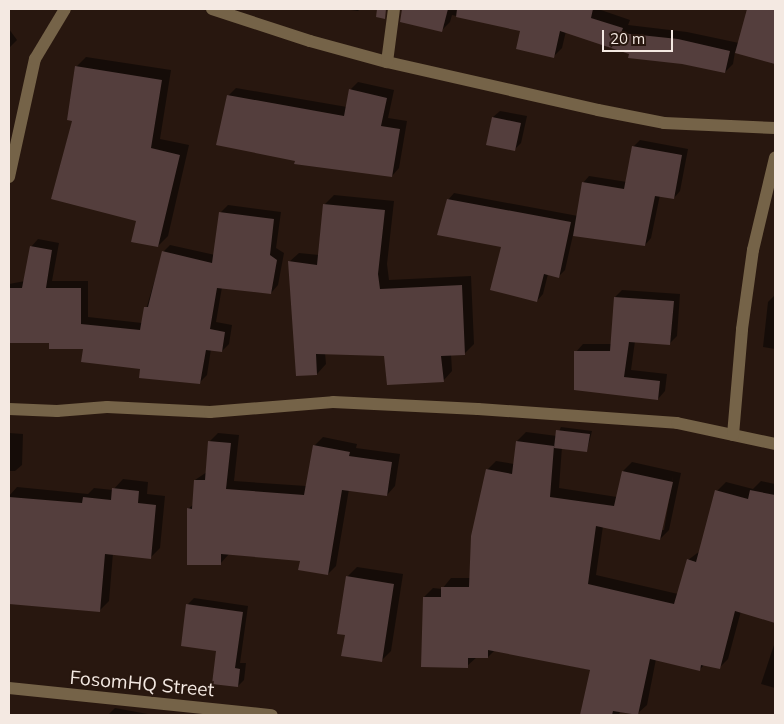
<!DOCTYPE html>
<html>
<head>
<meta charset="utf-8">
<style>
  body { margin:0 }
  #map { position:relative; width:784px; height:724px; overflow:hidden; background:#28170f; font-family:Mulish,sans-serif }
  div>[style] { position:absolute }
  .shadow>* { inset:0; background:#0007 }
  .building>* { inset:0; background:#543e3d }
  .minor>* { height:12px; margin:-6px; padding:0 6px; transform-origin:6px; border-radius:6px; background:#756348 }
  span { translate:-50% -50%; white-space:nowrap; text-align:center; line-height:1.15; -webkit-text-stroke:4px #28170f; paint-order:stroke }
  .street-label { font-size:19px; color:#f4e9e2 }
  .frame { position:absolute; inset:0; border:10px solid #f4e9e2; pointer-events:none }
  .scale { position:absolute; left:602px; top:30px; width:71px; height:22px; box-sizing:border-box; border:2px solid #f4e9e2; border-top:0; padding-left:6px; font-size:15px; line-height:18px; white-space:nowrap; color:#f4e9e2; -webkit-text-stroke:4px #28170f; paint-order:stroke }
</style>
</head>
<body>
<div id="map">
  <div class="shadow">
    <div style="clip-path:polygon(344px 9px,360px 9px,358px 11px)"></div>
    <div style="clip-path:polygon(410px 9px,598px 9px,630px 20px,628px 25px,687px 32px,739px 43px,748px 9px,775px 9px,775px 62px,735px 52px,733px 64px,725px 72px,630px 53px,566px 31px,562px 48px,554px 56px,522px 30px,452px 15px,450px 22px,442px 30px,407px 22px)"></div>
    <div style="clip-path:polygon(9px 29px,17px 40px,9px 48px)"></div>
    <div style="clip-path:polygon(86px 57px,171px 70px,160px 139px,189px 145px,168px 236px,158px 246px,137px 220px,74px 120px,76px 67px)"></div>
    <div style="clip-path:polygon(358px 82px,394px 90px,388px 118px,407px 121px,399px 168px,392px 176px,296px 160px,228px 96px,236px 88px,347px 107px,350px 90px)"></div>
    <div style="clip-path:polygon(500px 111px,527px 116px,521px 143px,514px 150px,493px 117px)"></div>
    <div style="clip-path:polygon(640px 140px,688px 149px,680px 191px,674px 198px,660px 195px,651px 238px,645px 245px,573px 235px,565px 270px,559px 276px,548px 274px,543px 294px,537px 301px,502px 246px,448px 200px,454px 193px,578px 216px,583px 183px,589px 176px,627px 182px,633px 147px)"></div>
    <div style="clip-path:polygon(334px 195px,394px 201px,387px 264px,389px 280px,471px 276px,474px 344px,464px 354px,451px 354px,452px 371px,443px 381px,385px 354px,325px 353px,326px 364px,317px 374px,289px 262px,299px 253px,319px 255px,324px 205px)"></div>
    <div style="clip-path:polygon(228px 205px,281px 212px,276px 248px,284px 253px,278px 285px,271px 293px,222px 287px,216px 322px,232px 325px,229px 344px,222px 351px,211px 349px,207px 375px,200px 382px,141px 368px,84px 347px,50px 341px,9px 341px,9px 284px,25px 281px,31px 247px,38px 239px,59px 243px,52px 281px,88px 281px,88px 317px,142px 323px,163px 252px,170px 245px,215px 255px,221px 212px)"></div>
    <div style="clip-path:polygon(622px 290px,680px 294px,677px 336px,670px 343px,635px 341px,631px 370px,667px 374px,665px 391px,658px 399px,576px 352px,583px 344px,612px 344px,615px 297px)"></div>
    <div style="clip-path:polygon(775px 295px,775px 349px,763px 347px,768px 302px)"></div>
    <div style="clip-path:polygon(evenodd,561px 427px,592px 431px,587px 451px,562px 447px,559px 488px,617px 497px,623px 471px,632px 462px,681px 473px,669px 530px,660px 539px,603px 526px,596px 575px,678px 594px,688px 560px,700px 551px,717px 491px,726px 482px,753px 489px,761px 481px,775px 484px,775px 621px,741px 611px,728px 659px,719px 668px,704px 665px,699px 670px,656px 659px,647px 705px,637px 714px,620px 711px,619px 715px,581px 715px,591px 670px,495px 650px,488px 657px,477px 657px,467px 666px,424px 597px,433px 588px,442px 589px,451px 578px,471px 578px,487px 470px,496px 461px,514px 464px,517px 441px,526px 432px,557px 436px,561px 427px,673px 476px,664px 530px,661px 530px,673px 476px)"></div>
    <div style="clip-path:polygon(9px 433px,23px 434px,22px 465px,15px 471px,9px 471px)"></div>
    <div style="clip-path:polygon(218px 433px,239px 435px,234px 481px,306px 486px,314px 446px,323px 437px,357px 444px,356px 448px,400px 454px,395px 486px,387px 495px,349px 489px,336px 566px,328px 574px,301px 560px,229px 554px,220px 564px,188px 509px,194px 504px,195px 480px,207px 472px,209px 442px)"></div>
    <div style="clip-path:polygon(123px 479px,148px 482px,147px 494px,165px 496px,160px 548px,151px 557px,113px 553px,109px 601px,100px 610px,9px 603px,9px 496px,17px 487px,88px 494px,94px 488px,113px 490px)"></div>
    <div style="clip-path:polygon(357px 567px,403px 574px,391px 651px,381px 661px,346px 634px,347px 577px)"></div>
    <div style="clip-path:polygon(194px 598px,248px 606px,240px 663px,246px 663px,244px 680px,238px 686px,188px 604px)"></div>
    <div style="clip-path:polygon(775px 642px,775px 688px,761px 684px)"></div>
    <div style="clip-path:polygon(115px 708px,153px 715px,108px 715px)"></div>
  </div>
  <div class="building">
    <div style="clip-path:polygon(377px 9px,386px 9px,385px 19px,376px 17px)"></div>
    <div style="clip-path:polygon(402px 9px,448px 9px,442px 32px,400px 22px)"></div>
    <div style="clip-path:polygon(457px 9px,593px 9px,591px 18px,623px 28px,621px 33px,678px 39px,730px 51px,725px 73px,682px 64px,628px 58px,629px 54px,560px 31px,554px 58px,516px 49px,520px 31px,456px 17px)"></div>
    <div style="clip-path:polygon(747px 9px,775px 9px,775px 64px,735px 53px)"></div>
    <div style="clip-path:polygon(75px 66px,162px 80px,151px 148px,180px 155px,158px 247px,131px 242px,136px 221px,51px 199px,72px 121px,67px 120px)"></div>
    <div style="clip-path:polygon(349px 89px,387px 98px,381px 126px,400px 129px,392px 177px,294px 164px,295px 161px,216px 145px,227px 95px,344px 116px)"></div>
    <div style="clip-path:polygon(492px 117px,521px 123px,515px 151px,486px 145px)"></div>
    <div style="clip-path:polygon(632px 146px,682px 155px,674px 199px,655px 196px,645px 246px,573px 236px,582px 182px,624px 189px)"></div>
    <div style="clip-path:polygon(447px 199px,571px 222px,559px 278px,544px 274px,537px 302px,490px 290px,501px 247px,437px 235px)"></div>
    <div style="clip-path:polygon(323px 204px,385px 210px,378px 274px,380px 289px,462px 285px,465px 355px,441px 356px,444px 382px,387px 385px,384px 356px,316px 354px,317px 375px,296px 376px,288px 261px,317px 265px)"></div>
    <div style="clip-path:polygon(219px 212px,274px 219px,270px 255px,277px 260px,271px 294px,217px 288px,210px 329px,225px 332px,222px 352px,206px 350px,200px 384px,139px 378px,140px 369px,81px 362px,83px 349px,49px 349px,49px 343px,9px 343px,9px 288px,22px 288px,30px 246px,52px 250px,46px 288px,81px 288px,81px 324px,140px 330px,144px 307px,148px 307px,162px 251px,212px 263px)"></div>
    <div style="clip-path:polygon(614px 297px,674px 301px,670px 345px,629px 342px,624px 377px,660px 381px,658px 400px,574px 390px,574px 351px,610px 351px)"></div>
    <div style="clip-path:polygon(556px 430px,590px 434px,587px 452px,554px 448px)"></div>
    <div style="clip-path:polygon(208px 441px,231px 443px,226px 489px,304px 495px,313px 445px,350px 452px,349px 456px,392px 462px,387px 496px,342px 490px,328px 575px,298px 570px,300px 561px,221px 554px,221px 565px,187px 565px,187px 508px,192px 509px,194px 480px,205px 480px)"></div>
    <div style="clip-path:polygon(516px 441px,554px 446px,550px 497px,614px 506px,622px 471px,673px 482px,660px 540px,596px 526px,588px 584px,674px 604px,687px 559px,696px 562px,715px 490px,748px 499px,750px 490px,775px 495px,775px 623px,735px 611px,720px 669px,701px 665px,700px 671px,650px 659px,638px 715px,613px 711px,612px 715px,580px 715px,590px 670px,488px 650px,488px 658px,468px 658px,468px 668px,421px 667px,423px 597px,441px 597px,441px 587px,469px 587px,471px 536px,486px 469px,512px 474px)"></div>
    <div style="clip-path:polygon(112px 488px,139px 491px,138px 503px,156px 505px,151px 559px,105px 554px,100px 612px,9px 604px,9px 497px,82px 503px,83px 497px,111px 500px)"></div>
    <div style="clip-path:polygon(346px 576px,394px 584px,382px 662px,341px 656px,345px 635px,337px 634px)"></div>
    <div style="clip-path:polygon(186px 604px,243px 612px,235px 668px,240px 669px,238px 687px,212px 684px,216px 651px,181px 646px)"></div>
  </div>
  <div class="minor">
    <div style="left:212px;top:9px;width:103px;rotate:18.1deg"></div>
    <div style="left:310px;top:41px;width:80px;rotate:15.3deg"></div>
    <div style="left:387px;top:62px;width:216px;rotate:12.8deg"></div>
    <div style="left:598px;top:110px;width:67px;rotate:11.1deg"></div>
    <div style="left:664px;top:123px;width:111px;rotate:2.6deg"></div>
    <div style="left:387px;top:62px;width:53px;rotate:-82.5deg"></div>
    <div style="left:9px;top:177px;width:121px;rotate:-77.6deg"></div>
    <div style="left:35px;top:59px;width:58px;rotate:-59deg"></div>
    <div style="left:9px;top:409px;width:48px;rotate:2.4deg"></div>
    <div style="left:57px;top:411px;width:50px;rotate:-4.6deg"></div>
    <div style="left:107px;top:407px;width:103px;rotate:2.8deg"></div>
    <div style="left:210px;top:412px;width:123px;rotate:-4.6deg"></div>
    <div style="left:333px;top:402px;width:145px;rotate:2.8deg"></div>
    <div style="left:478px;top:409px;width:199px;rotate:4deg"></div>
    <div style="left:677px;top:423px;width:100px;rotate:12.1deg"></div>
    <div style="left:733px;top:435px;width:106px;rotate:-85.1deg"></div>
    <div style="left:742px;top:329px;width:80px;rotate:-82.1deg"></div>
    <div style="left:753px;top:250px;width:95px;rotate:-76.6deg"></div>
    <div style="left:9px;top:688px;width:264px;rotate:5.9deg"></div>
  </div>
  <div class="street-label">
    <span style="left:142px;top:684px;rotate:5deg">FosomHQ Street</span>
  </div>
  <div class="frame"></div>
  <div class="scale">20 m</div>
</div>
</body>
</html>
